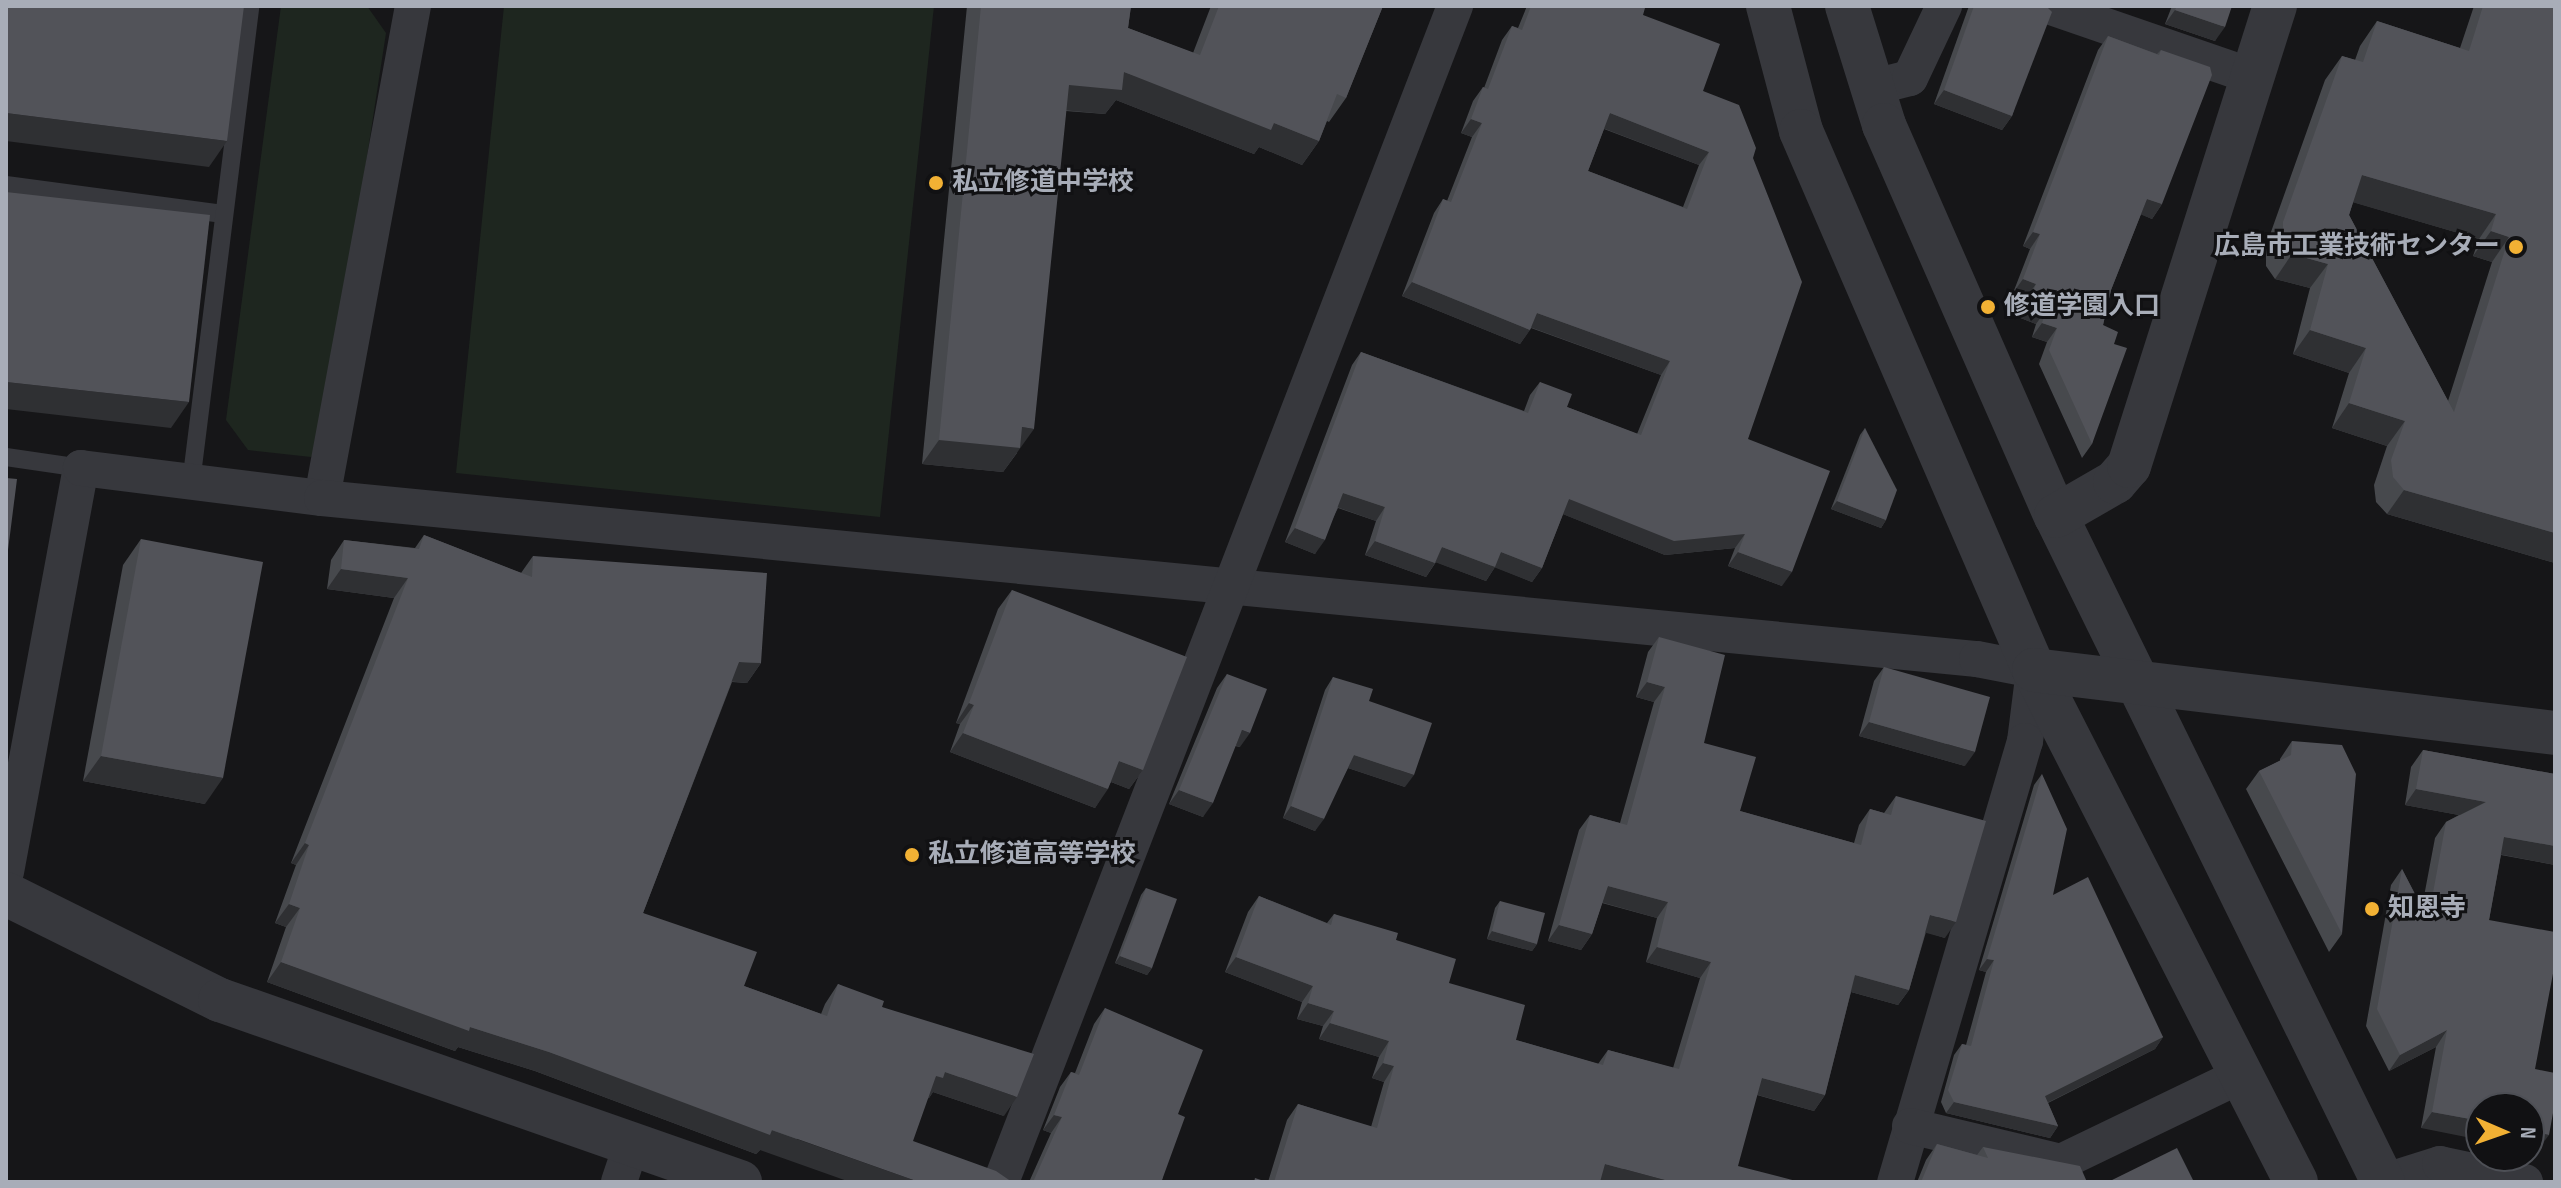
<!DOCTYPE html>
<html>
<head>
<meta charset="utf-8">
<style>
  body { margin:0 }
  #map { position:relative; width:2561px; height:1188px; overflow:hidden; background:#161618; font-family:"Sofia Sans Condensed","Noto Sans JP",sans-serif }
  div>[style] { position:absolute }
  .green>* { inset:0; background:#1e261f }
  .service>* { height:18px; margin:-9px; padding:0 9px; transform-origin:9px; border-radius:9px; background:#37383d }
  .minor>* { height:36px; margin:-18px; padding:0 18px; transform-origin:18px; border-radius:18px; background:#37383d }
  .tertiary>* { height:44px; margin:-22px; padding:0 22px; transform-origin:22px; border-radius:22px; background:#37383d }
  .wall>* { inset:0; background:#47494d }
  .shaded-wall>* { inset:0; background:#2f3033 }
  .building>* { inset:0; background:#525359 }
  .dots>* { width:22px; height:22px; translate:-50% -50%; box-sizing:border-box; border:4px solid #111113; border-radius:50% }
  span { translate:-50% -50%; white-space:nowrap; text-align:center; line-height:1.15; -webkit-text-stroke:6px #111113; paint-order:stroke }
  .poi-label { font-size:26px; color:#a8adb8; font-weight:700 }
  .left { translate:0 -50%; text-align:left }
  .right { translate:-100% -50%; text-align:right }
  .frame { position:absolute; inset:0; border:8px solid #a8adb8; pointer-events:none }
  .north { position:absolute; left:2465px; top:1092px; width:80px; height:80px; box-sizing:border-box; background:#111113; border:2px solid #4d4f55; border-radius:50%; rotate:92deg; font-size:22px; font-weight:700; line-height:32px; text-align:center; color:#a8adb8 }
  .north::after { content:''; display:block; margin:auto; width:28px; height:36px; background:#f2b134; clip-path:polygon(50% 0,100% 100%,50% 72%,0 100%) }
</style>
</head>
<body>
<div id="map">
  <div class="green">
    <div style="clip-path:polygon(281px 6px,367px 6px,386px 33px,323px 443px,311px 457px,248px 450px,226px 420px)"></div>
    <div style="clip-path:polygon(504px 6px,934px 6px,880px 517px,456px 473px)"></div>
  </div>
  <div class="service">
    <div style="left:6px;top:185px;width:219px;rotate:7.6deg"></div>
    <div style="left:6px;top:457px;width:76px;rotate:8.3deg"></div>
    <div style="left:191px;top:483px;width:481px;rotate:-82.9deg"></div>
  </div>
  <div class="minor">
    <div style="left:2048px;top:6px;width:215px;rotate:19deg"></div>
    <div style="left:1870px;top:88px;width:41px;rotate:-14deg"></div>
    <div style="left:1910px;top:78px;width:80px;rotate:-64.7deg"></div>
    <div style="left:322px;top:498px;width:500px;rotate:-79.52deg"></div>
    <div style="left:6px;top:872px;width:411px;rotate:-79.5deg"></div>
    <div style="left:81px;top:468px;width:243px;rotate:7.1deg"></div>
    <div style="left:322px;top:498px;width:1663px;rotate:5.56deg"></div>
    <div style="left:1977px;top:659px;width:58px;rotate:10.9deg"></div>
    <div style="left:2034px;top:670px;width:72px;rotate:97.2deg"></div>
    <div style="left:2025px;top:741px;width:460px;rotate:106.4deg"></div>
    <div style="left:1910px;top:1126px;width:155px;rotate:13.4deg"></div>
    <div style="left:2061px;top:1162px;width:201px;rotate:-25.7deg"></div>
    <div style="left:619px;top:1182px;width:41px;rotate:-71.6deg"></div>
    <div style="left:1001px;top:1182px;width:1261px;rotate:-68.89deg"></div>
    <div style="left:2383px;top:1182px;width:60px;rotate:-17.5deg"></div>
    <div style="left:2440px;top:1164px;width:87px;rotate:12deg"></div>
  </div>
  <div class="tertiary">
    <div style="left:1768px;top:6px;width:129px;rotate:75.2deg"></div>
    <div style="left:1801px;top:131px;width:587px;rotate:66.62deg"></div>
    <div style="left:2034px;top:670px;width:575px;rotate:62.9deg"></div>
    <div style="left:1847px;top:6px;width:125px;rotate:72.7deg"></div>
    <div style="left:1884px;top:125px;width:427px;rotate:66.3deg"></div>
    <div style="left:2056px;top:516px;width:742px;rotate:63.85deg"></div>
    <div style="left:2056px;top:516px;width:68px;rotate:-30deg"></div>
    <div style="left:2115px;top:482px;width:21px;rotate:-49deg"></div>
    <div style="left:2129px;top:466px;width:483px;rotate:-72.4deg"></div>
    <div style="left:2034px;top:670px;width:525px;rotate:6.89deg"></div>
    <div style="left:6px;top:894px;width:239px;rotate:26.4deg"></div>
    <div style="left:220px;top:1000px;width:551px;rotate:19.29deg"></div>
  </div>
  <div class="wall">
    <div style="clip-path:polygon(967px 6px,1131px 6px,1128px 28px,1193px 53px,1211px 6px,1383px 6px,1346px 98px,1329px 122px,1327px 121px,1319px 141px,1302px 165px,1259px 147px,1254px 154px,1116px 100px,1105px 114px,1066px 111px,1017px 453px,1003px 472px,922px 464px)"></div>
    <div style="clip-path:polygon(evenodd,1527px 6px,1640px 6px,1643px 15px,1703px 91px,1753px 158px,1748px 439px,1782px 586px,1728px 566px,1735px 548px,1665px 555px,1563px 514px,1542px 568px,1532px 582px,1495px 567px,1486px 581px,1436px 562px,1426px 577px,1365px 555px,1376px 521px,1338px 508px,1315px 554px,1285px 542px,1352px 365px,1361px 352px,1524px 411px,1530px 395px,1540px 382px,1567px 407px,1637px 434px,1661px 375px,1531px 328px,1520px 344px,1402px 296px,1434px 213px,1443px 199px,1447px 201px,1472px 137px,1461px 133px,1473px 101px,1483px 87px,1484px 88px,1502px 40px,1512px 26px,1518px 28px,1527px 6px,1604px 129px,1699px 165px,1683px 207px,1588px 171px,1604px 129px)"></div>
    <div style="clip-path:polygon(1969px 6px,2046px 6px,2012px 116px,2002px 130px,1934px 104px)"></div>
    <div style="clip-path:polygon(2172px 6px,2232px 6px,2215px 41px,2165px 24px)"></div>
    <div style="clip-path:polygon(evenodd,2474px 6px,2555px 6px,2555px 563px,2387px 514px,2376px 502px,2374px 485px,2387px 446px,2332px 428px,2349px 373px,2293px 354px,2310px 288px,2275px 279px,2266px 266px,2266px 246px,2325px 80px,2342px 56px,2355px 60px,2360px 46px,2377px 21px,2460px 48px,2474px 6px,2353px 202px,2479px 239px,2473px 256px,2492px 262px,2448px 401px,2349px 215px,2353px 202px)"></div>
    <div style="clip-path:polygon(2108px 36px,2157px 54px,2161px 50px,2162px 204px,2152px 219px,2141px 214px,2111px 290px,2103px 325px,2114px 344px,2092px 444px,2082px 458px,2039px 364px,2047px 342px,2032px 337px,2036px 324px,2018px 317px,2026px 298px,2013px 293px,2030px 249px,2023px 246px,2098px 50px)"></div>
    <div style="clip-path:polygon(1865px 428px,1886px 520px,1881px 528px,1831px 509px,1860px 435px)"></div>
    <div style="clip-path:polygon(424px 535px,521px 573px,533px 556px,761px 663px,747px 683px,732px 682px,643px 913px,744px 986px,821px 1014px,825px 1004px,838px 984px,882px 1007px,1004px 1116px,933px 1092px,929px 1098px,760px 1150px,756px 1154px,535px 1071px,458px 1047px,455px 1051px,267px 982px,286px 927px,275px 923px,296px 865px,291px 863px,394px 598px,327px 589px,331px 560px,344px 540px,415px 548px)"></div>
    <div style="clip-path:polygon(141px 539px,205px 804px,83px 781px,123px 565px)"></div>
    <div style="clip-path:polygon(1012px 590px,1143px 770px,1129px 789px,1111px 782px,1095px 808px,950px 752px,960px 724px,956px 723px,998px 609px)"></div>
    <div style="clip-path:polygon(1659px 637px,1704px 743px,1740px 811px,1854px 843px,1859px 825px,1870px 809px,1884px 813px,1896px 796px,1945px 938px,1926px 932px,1909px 990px,1898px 1005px,1851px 992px,1825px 1095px,1814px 1111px,1757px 1095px,1600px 1182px,1268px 1182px,1287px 1120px,1298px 1104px,1371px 1127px,1384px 1082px,1372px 1078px,1379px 1057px,1319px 1039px,1323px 1026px,1297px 1019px,1302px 1002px,1225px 972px,1248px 912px,1259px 896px,1327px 923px,1334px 914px,1396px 940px,1516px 1040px,1598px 1064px,1608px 1050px,1673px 1068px,1700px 978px,1646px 962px,1657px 918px,1602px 903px,1592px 934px,1581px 950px,1548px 941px,1579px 830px,1590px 815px,1620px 823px,1654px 702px,1636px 697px,1648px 652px)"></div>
    <div style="clip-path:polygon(1884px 667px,1965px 766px,1859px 736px,1874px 681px)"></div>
    <div style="clip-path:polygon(1227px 674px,1240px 747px,1235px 746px,1203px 817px,1169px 804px,1217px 688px)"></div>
    <div style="clip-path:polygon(1333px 677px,1369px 701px,1405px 787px,1348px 768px,1315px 831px,1283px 818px,1325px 690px)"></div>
    <div style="clip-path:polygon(2292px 741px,2342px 934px,2329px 952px,2246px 789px,2259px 771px,2280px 761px,2280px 759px)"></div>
    <div style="clip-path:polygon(2423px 750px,2555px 774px,2555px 865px,2501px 855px,2489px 920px,2535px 1069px,2537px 1151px,2529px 1150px,2529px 1108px,2421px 1128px,2436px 1047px,2389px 1071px,2366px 1026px,2391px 885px,2402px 869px,2422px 907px,2435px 838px,2446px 822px,2459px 815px,2405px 805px,2411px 767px)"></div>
    <div style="clip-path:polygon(2042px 774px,2053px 895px,2163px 1037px,2155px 1049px,2048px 1103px,2058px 1126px,2050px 1138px,1946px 1113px,1941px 1102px,1954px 1055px,1962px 1044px,1966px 1045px,1986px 972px,1979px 970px,2034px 785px)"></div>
    <div style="clip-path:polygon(1146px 888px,1152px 968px,1147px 975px,1115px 963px,1141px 895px)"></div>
    <div style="clip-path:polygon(1500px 901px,1537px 944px,1532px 951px,1487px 939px,1495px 908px)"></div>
    <div style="clip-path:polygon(1105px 1008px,1178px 1114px,1162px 1180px,1167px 1182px,1029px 1182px,1051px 1133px,1043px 1130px,1060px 1087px,1071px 1072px,1075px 1073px,1094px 1024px)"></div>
    <div style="clip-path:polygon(1937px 1144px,1977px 1155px,1983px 1147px,2087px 1182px,1917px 1182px,1926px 1160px)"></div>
  </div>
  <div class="shaded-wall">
    <div style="clip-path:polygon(2175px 10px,2225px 27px,2215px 41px,2165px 24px)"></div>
    <div style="clip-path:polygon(1124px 72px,1274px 123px,1319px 141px,1302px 165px,1259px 147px,1254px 154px,1116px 100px,1105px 114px,1052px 109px,1069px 85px)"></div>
    <div style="clip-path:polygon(1944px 90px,2012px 116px,2002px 130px,1934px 104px)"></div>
    <div style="clip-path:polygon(6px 113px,227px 141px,209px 167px,6px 141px)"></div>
    <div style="clip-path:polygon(1610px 113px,1709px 152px,1699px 165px,1600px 127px)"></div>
    <div style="clip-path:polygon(1471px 119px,1482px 123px,1472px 137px,1461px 133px)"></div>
    <div style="clip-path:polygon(2362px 175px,2496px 214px,2479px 239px,2345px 200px)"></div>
    <div style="clip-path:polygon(2147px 199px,2162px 204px,2152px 219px,2137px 213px)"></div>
    <div style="clip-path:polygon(2491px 231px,2509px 237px,2492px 262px,2473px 256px)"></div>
    <div style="clip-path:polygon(2033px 232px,2040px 234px,2030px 249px,2023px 246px)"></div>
    <div style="clip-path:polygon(2292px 254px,2328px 264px,2310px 288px,2275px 279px)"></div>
    <div style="clip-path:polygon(2023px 279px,2036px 284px,2026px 298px,2013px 293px)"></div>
    <div style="clip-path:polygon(1412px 282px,1530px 330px,1520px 344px,1402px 296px)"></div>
    <div style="clip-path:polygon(2028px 303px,2046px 310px,2036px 324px,2018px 317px)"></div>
    <div style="clip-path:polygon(1537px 313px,1670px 361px,1661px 375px,1527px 326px)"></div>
    <div style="clip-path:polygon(2042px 323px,2057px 328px,2047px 342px,2032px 337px)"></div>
    <div style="clip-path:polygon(2310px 330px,2366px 348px,2349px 373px,2293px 354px)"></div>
    <div style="clip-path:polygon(6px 382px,189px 402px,171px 428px,6px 409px)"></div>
    <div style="clip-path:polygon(2349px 403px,2405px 421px,2387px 446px,2332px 428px)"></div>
    <div style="clip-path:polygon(1022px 427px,1034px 429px,1003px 472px,922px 464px,939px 440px)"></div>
    <div style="clip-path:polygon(2404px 490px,2555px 533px,2555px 563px,2387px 514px)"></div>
    <div style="clip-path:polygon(1343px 493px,1385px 507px,1376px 521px,1334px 506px)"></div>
    <div style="clip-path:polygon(1569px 499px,1745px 534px,1735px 548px,1665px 555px,1560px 513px)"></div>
    <div style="clip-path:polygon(1837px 501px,1886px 520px,1881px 528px,1831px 509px)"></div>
    <div style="clip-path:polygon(1295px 528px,1325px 540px,1315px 554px,1285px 542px)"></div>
    <div style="clip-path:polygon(1375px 541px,1435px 563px,1426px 577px,1365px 555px)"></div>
    <div style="clip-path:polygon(1442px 547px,1495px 567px,1486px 581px,1432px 561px)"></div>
    <div style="clip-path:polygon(1501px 552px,1542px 568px,1532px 582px,1491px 566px)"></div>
    <div style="clip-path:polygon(1738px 552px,1792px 572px,1782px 586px,1728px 566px)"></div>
    <div style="clip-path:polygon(341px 569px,408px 578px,394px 598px,327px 589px)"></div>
    <div style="clip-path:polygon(739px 662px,761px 663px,747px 683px,726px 681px)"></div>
    <div style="clip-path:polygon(1647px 682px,1665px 687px,1654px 702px,1636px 697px)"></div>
    <div style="clip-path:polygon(969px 703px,974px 705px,960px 724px,956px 723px)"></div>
    <div style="clip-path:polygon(1869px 722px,1975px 752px,1965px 766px,1859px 736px)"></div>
    <div style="clip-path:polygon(1242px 730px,1250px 733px,1240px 747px,1232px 744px)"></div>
    <div style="clip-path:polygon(963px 733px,1108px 789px,1095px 808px,950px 752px)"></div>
    <div style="clip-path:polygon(1354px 755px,1414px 775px,1405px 787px,1345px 767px)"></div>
    <div style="clip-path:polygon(101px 756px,223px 778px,205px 804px,83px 781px)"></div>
    <div style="clip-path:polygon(1119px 761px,1143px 770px,1129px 789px,1106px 780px)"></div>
    <div style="clip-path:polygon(2416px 789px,2486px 802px,2475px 818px,2405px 805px)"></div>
    <div style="clip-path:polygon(1179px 790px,1213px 803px,1203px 817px,1169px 804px)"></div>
    <div style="clip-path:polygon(1291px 806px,1324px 819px,1315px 831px,1283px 818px)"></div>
    <div style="clip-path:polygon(2504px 837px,2555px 846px,2555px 865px,2493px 853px)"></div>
    <div style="clip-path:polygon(305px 843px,309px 845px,296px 865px,291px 863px)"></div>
    <div style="clip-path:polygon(1608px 886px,1668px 902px,1657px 918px,1597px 901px)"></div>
    <div style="clip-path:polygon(289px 904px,300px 908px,286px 927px,275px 923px)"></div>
    <div style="clip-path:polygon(1930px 915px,1956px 922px,1945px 938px,1919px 931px)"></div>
    <div style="clip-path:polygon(1559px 925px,1592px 934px,1581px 950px,1548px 941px)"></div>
    <div style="clip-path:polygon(1492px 931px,1537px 944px,1532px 951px,1487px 939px)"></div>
    <div style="clip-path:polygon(1657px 947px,1711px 962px,1700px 978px,1646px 962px)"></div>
    <div style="clip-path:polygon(1120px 956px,1152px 968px,1147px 975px,1115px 963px)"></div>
    <div style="clip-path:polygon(1236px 957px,1313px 986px,1302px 1002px,1225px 972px)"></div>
    <div style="clip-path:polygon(1987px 959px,1994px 960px,1986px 972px,1979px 970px)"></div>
    <div style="clip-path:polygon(281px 962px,470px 1027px,549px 1052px,919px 1182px,850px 1182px,760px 1150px,756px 1154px,535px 1071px,458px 1047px,455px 1051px,267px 982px)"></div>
    <div style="clip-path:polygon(1855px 975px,1909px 990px,1898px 1005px,1844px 990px)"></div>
    <div style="clip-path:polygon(1308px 1003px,1334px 1011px,1323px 1026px,1297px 1019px)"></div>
    <div style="clip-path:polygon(1330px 1023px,1389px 1041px,1379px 1057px,1319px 1039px)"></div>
    <div style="clip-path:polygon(2447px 1030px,2436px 1047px,2389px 1071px,2400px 1055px)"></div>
    <div style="clip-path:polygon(2163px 1037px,2155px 1049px,2037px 1108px,2045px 1096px)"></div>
    <div style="clip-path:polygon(1383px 1063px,1394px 1066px,1384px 1082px,1372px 1078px)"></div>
    <div style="clip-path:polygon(945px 1072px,1017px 1097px,1004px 1116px,933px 1092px,929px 1098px,922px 1095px,936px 1076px)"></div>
    <div style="clip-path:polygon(1762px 1078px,1825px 1095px,1814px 1111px,1751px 1093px)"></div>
    <div style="clip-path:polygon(1954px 1102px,2058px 1126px,2050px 1138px,1946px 1113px)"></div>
    <div style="clip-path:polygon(2432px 1112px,2481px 1121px,2481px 1140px,2421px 1128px)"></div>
    <div style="clip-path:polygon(1054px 1115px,1062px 1117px,1051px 1133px,1043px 1130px)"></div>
    <div style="clip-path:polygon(2529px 1131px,2549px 1135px,2537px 1151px,2529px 1150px)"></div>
    <div style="clip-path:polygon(1605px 1164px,1672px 1182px,1604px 1182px,1595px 1179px)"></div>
  </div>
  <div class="building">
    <div style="clip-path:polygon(6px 6px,244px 6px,227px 141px,6px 113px)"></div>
    <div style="clip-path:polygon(981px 6px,1131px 6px,1128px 28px,1200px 55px,1219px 6px,1383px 6px,1346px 98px,1337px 94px,1319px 141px,1274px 123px,1271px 130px,1124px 72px,1122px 90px,1069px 85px,1034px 429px,1022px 427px,1020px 448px,939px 440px)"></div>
    <div style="clip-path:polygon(evenodd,1531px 6px,1640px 6px,1645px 8px,1643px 15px,1720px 44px,1703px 91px,1739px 105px,1756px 148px,1753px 158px,1802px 282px,1748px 439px,1830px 471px,1792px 572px,1738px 552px,1745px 534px,1674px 541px,1569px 499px,1542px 568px,1501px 552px,1495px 567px,1442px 547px,1435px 563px,1375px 541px,1385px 507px,1343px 493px,1325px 540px,1295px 528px,1361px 352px,1528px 413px,1540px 382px,1572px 394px,1567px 407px,1641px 435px,1670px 361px,1537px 313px,1530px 330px,1412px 282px,1443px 199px,1451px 202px,1482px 123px,1471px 119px,1483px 87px,1488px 89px,1512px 26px,1522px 30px,1531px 6px,1610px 113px,1709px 152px,1687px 209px,1588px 171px,1610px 113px)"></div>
    <div style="clip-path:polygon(1974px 6px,2046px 6px,2052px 12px,2012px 116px,1944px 90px)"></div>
    <div style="clip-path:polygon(2177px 6px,2232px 6px,2225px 27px,2175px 10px)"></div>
    <div style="clip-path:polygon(evenodd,2483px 6px,2555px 6px,2555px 533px,2404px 490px,2393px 477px,2391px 460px,2405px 421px,2349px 403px,2366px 348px,2310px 330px,2328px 264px,2292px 254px,2283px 241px,2283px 222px,2342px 56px,2363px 62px,2377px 21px,2469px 51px,2483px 6px,2362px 175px,2496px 214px,2491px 231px,2509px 237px,2454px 412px,2349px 215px,2362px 175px)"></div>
    <div style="clip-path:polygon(2108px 36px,2159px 55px,2161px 50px,2210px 67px,2212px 75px,2162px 204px,2147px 199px,2111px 290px,2103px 325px,2118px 332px,2114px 344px,2127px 348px,2092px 444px,2049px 350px,2057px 328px,2042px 323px,2046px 310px,2028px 303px,2036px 284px,2023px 279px,2040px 234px,2033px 232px)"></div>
    <div style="clip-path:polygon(6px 192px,210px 215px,189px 402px,6px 382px)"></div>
    <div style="clip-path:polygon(1865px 428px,1897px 490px,1886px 520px,1837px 501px)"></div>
    <div style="clip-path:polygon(6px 478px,17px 479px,6px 566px)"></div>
    <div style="clip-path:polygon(424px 535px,532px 577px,533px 556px,767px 573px,761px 663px,739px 662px,643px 913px,757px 952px,744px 986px,827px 1016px,838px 984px,884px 1001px,882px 1007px,1034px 1054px,1017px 1097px,945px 1072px,943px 1078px,936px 1076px,913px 1141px,996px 1171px,1012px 1182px,919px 1182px,772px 1130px,770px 1135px,549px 1052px,470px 1027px,469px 1031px,281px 962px,300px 908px,289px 904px,309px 845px,305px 843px,408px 578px,341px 569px,344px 540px,419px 549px)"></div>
    <div style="clip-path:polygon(141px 539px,263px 562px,223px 778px,101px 756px)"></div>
    <div style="clip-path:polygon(1012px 590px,1187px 657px,1143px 770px,1119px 761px,1108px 789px,963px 733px,974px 705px,969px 703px)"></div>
    <div style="clip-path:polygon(1659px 637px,1725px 655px,1704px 743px,1756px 757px,1740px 811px,1861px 845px,1870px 809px,1891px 815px,1896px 796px,1986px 821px,1956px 922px,1930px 915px,1909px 990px,1855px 975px,1825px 1095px,1762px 1078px,1738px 1166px,1800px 1182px,1672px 1182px,1605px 1164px,1600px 1182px,1274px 1182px,1298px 1104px,1377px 1128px,1394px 1066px,1383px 1063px,1389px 1041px,1330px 1023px,1334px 1011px,1308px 1003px,1313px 986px,1236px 957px,1259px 896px,1331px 925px,1334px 914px,1398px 933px,1396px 940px,1456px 959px,1449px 983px,1525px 1005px,1516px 1040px,1603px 1065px,1608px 1050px,1679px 1069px,1711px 962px,1657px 947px,1668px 902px,1608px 886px,1592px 934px,1559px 925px,1590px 815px,1627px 825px,1665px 687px,1647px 682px)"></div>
    <div style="clip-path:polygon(1884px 667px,1990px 697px,1975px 752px,1869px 722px)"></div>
    <div style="clip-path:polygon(1227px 674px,1267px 689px,1250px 733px,1242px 730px,1213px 803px,1179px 790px)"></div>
    <div style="clip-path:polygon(1333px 677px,1373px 689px,1369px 701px,1432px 723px,1414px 775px,1354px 755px,1324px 819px,1291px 806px)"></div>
    <div style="clip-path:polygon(2292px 741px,2342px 745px,2356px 774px,2342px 934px,2259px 771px,2291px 755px)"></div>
    <div style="clip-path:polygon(2423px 750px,2555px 774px,2555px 846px,2504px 837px,2489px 920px,2555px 932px,2555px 963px,2535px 1069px,2555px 1073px,2555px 1102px,2549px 1135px,2529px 1131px,2529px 1108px,2481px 1108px,2481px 1121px,2432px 1112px,2447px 1030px,2400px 1055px,2377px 1009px,2402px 869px,2428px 920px,2446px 822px,2486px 802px,2416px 789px)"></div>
    <div style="clip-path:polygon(2042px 774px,2067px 829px,2053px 895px,2088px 877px,2163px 1037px,2045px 1096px,2058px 1126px,1954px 1102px,1948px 1090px,1962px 1044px,1971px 1046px,1994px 960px,1987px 959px)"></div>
    <div style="clip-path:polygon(1146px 888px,1177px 899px,1152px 968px,1120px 956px)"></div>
    <div style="clip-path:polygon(1500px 901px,1545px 913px,1537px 944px,1492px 931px)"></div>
    <div style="clip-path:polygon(1105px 1008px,1203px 1050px,1178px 1114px,1185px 1117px,1162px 1180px,1167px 1182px,1033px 1182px,1062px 1117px,1054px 1115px,1071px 1072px,1079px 1075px)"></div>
    <div style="clip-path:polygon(1937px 1144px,1988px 1158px,1983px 1147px,2080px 1166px,2087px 1182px,1921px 1182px)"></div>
    <div style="clip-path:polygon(2177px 1148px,2194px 1182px,2108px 1182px)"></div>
    <div style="clip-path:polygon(1255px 1178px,1267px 1182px,1254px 1182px)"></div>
  </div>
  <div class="dots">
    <div style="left:936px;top:183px;background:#f2b134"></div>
    <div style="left:2516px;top:247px;background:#f2b134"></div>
    <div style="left:1988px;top:307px;background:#f2b134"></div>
    <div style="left:912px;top:855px;background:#f2b134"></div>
    <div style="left:2372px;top:909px;background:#f2b134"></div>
  </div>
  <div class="poi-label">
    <span class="left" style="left:952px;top:183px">私立修道中学校</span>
    <span class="right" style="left:2500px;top:247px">広島市工業技術センター</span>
    <span class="left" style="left:2004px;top:307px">修道学園入口</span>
    <span class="left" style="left:928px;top:855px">私立修道高等学校</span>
    <span class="left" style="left:2388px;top:909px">知恩寺</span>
  </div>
  <div class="frame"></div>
  <div class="north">N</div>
</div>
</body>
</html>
